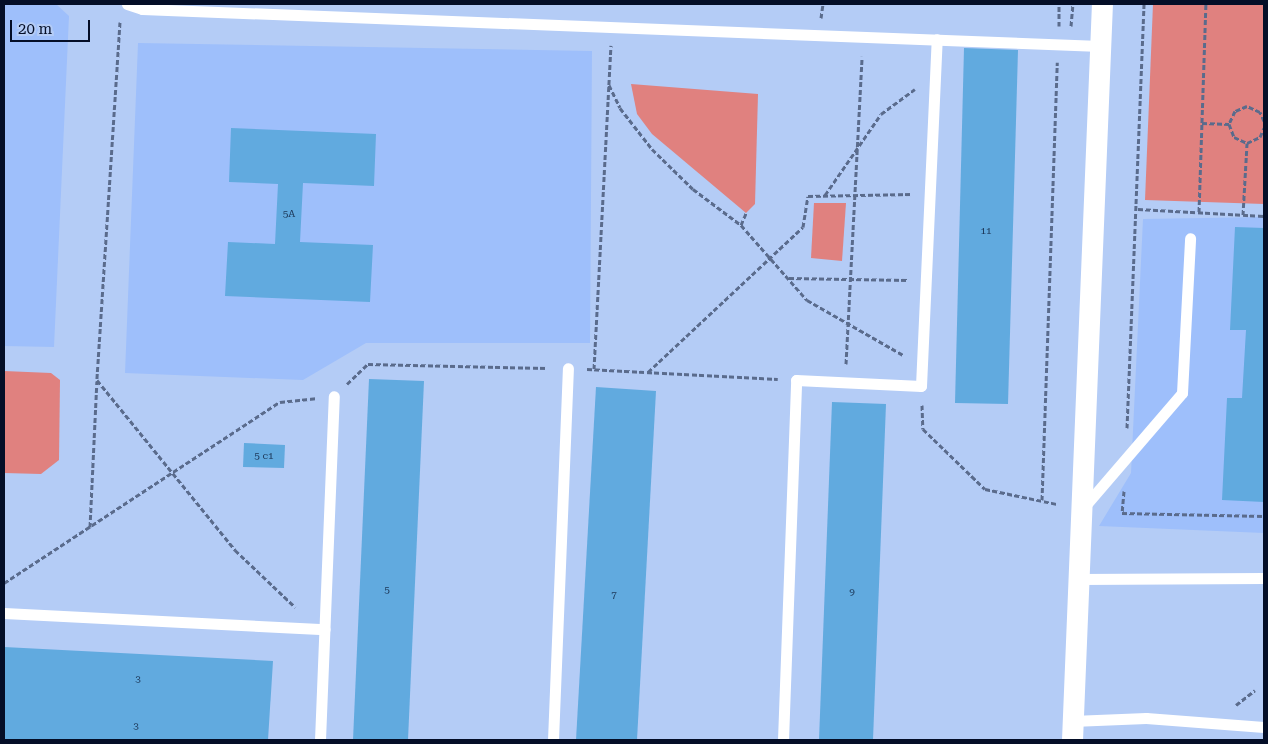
<!DOCTYPE html>
<html>
<head>
<meta charset="utf-8">
<style>
  body { margin:0 }
  #map { position:relative; width:1268px; height:744px; overflow:hidden; background:#b4ccf6; font-family:"Roboto Serif",serif }
  div>[style] { position:absolute }
  .built>* { inset:0; background:#9ebffb }
  .green>* { inset:0; background:#e0817f }
  .building>* { inset:0; background:#61aadf }
  .path>* { height:3px; margin-top:-1.5px; transform-origin:0; background:repeating-linear-gradient(90deg,#5a6b8c 0 5px,transparent 0 7.5px) }
  .service>* { height:11px; margin:-5.5px; padding:0 5.5px; transform-origin:5.5px; border-radius:5.5px; background:#fff }
  .minor>* { height:21px; margin:-10.5px; padding:0 10.5px; transform-origin:10.5px; border-radius:10.5px; background:#fff }
  span { translate:-50% -50%; white-space:nowrap; text-align:center; line-height:1.15; -webkit-text-stroke:5px #b4ccf6; paint-order:stroke }
  .number-label { font-size:10px; color:#1b3555 }
  .number-label span { -webkit-text-stroke-width:0 }
  .frame { position:absolute; inset:0; border:5px solid #040e27; pointer-events:none }
  .scale { position:absolute; left:10px; top:20px; width:80px; height:22px; box-sizing:border-box; border:2px solid #040e27; border-top:0; padding-left:6px; font-size:15px; line-height:18px; white-space:nowrap; color:#040e27; -webkit-text-stroke:4px #b4ccf6; paint-order:stroke }
</style>
</head>
<body>
<div id="map">
  <div class="built">
    <div style="clip-path:polygon(4px 4px,56px 4px,69px 16px,54px 347px,4px 346px)"></div>
    <div style="clip-path:polygon(138px 43px,592px 51px,590px 343px,366px 343px,303px 380px,125px 373px)"></div>
    <div style="clip-path:polygon(1264px 217px,1264px 533px,1099px 526px,1131px 473px,1143px 219px)"></div>
  </div>
  <div class="green">
    <div style="clip-path:polygon(1153px 4px,1264px 4px,1264px 204px,1145px 200px)"></div>
    <div style="clip-path:polygon(631px 84px,758px 94px,755px 204px,746px 213px,652px 134px,637px 114px)"></div>
    <div style="clip-path:polygon(814px 203px,846px 203px,842px 261px,811px 258px)"></div>
    <div style="clip-path:polygon(4px 371px,51px 373px,60px 380px,59px 460px,41px 474px,4px 473px)"></div>
  </div>
  <div class="building">
    <div style="clip-path:polygon(964px 48px,1018px 50px,1008px 404px,955px 403px)"></div>
    <div style="clip-path:polygon(231px 128px,376px 134px,374px 186px,303px 183px,300px 242px,373px 245px,370px 302px,225px 296px,228px 242px,275px 244px,278px 184px,229px 182px)"></div>
    <div style="clip-path:polygon(1235px 227px,1264px 228px,1264px 502px,1222px 500px,1227px 398px,1242px 398px,1246px 330px,1230px 330px)"></div>
    <div style="clip-path:polygon(369px 379px,424px 381px,408px 740px,353px 740px)"></div>
    <div style="clip-path:polygon(596px 387px,656px 391px,637px 740px,576px 740px)"></div>
    <div style="clip-path:polygon(832px 402px,886px 404px,873px 740px,819px 740px)"></div>
    <div style="clip-path:polygon(244px 443px,285px 445px,284px 468px,243px 467px)"></div>
    <div style="clip-path:polygon(4px 647px,273px 661px,268px 740px,4px 740px)"></div>
  </div>
  <div class="path">
    <div style="left:821px;top:18px;width:14px;rotate:-82deg"></div>
    <div style="left:120px;top:22px;width:359px;rotate:93.7deg"></div>
    <div style="left:97px;top:380px;width:219px;rotate:50.9deg"></div>
    <div style="left:235px;top:550px;width:83px;rotate:43.5deg"></div>
    <div style="left:1059px;top:26px;width:22px;rotate:-90deg"></div>
    <div style="left:1071px;top:26px;width:22px;rotate:-85deg"></div>
    <div style="left:609px;top:85px;width:25px;rotate:64deg"></div>
    <div style="left:620px;top:108px;width:52px;rotate:52deg"></div>
    <div style="left:652px;top:149px;width:57px;rotate:44.3deg"></div>
    <div style="left:693px;top:189px;width:60px;rotate:36.9deg"></div>
    <div style="left:741px;top:225px;width:100px;rotate:48.7deg"></div>
    <div style="left:807px;top:300px;width:111px;rotate:29.8deg"></div>
    <div style="left:1264px;top:121px;width:10px;rotate:-114deg"></div>
    <div style="left:1260px;top:112px;width:14px;rotate:-155deg"></div>
    <div style="left:1247px;top:106px;width:13px;rotate:157deg"></div>
    <div style="left:1235px;top:111px;width:14px;rotate:115deg"></div>
    <div style="left:1229px;top:124px;width:14px;rotate:69deg"></div>
    <div style="left:1234px;top:137px;width:14px;rotate:25deg"></div>
    <div style="left:1247px;top:143px;width:14px;rotate:-25deg"></div>
    <div style="left:1260px;top:137px;width:10px;rotate:-66deg"></div>
    <div style="left:1202px;top:123px;width:27px;rotate:2deg"></div>
    <div style="left:825px;top:195px;width:98px;rotate:-55.3deg"></div>
    <div style="left:881px;top:114px;width:42px;rotate:-36.3deg"></div>
    <div style="left:1138px;top:209px;width:126px;rotate:3.2deg"></div>
    <div style="left:1199px;top:212px;width:208px;rotate:-88.1deg"></div>
    <div style="left:1243px;top:215px;width:72px;rotate:-86.8deg"></div>
    <div style="left:741px;top:225px;width:13px;rotate:-67deg"></div>
    <div style="left:789px;top:278px;width:119px;rotate:1deg"></div>
    <div style="left:846px;top:364px;width:308px;rotate:-87deg"></div>
    <div style="left:587px;top:369px;width:191px;rotate:3deg"></div>
    <div style="left:594px;top:369px;width:324px;rotate:-87deg"></div>
    <div style="left:648px;top:372px;width:212px;rotate:-43.1deg"></div>
    <div style="left:803px;top:227px;width:31px;rotate:-81deg"></div>
    <div style="left:808px;top:196px;width:104px;rotate:-1.1deg"></div>
    <div style="left:347px;top:384px;width:29px;rotate:-44deg"></div>
    <div style="left:368px;top:364px;width:180px;rotate:1.3deg"></div>
    <div style="left:922px;top:405px;width:24px;rotate:88deg"></div>
    <div style="left:923px;top:429px;width:86px;rotate:44.1deg"></div>
    <div style="left:985px;top:489px;width:74px;rotate:11.8deg"></div>
    <div style="left:1127px;top:428px;width:424px;rotate:-87.7deg"></div>
    <div style="left:1124px;top:491px;width:22px;rotate:95deg"></div>
    <div style="left:1122px;top:513px;width:142px;rotate:1.2deg"></div>
    <div style="left:1042px;top:500px;width:438px;rotate:-88deg"></div>
    <div style="left:90px;top:527px;width:146px;rotate:-87.3deg"></div>
    <div style="left:4px;top:583px;width:330px;rotate:-33.3deg"></div>
    <div style="left:280px;top:402px;width:36px;rotate:-6deg"></div>
    <div style="left:1236px;top:705px;width:24px;rotate:-38deg"></div>
  </div>
  <div class="service">
    <div style="left:127px;top:4px;width:16px;rotate:18deg"></div>
    <div style="left:142px;top:9px;width:959px;rotate:2.21deg"></div>
    <div style="left:1084px;top:507px;width:150px;rotate:-49.3deg"></div>
    <div style="left:1182px;top:393px;width:155px;rotate:-87deg"></div>
    <div style="left:1079px;top:579px;width:185px;rotate:-0.3deg"></div>
    <div style="left:4px;top:613px;width:321px;rotate:2.9deg"></div>
    <div style="left:1072px;top:721px;width:74px;rotate:-2.3deg"></div>
    <div style="left:1146px;top:718px;width:118px;rotate:4.4deg"></div>
    <div style="left:320px;top:740px;width:344px;rotate:-87.7deg"></div>
    <div style="left:553px;top:740px;width:372px;rotate:-87.7deg"></div>
    <div style="left:783px;top:740px;width:360px;rotate:-87.9deg"></div>
    <div style="left:796px;top:380px;width:125px;rotate:2.7deg"></div>
    <div style="left:921px;top:386px;width:347px;rotate:-87.4deg"></div>
  </div>
  <div class="minor">
    <div style="left:1072px;top:740px;width:737px;rotate:-87.67deg"></div>
  </div>
  <div class="number-label">
    <span style="left:289px;top:214px">5А</span>
    <span style="left:986px;top:231px">11</span>
    <span style="left:264px;top:456px">5 с1</span>
    <span style="left:387px;top:590px">5</span>
    <span style="left:852px;top:592px">9</span>
    <span style="left:614px;top:595px">7</span>
    <span style="left:138px;top:679px">3</span>
    <span style="left:136px;top:726px">3</span>
  </div>
  <div class="frame"></div>
  <div class="scale">20 m</div>
</div>
</body>
</html>
